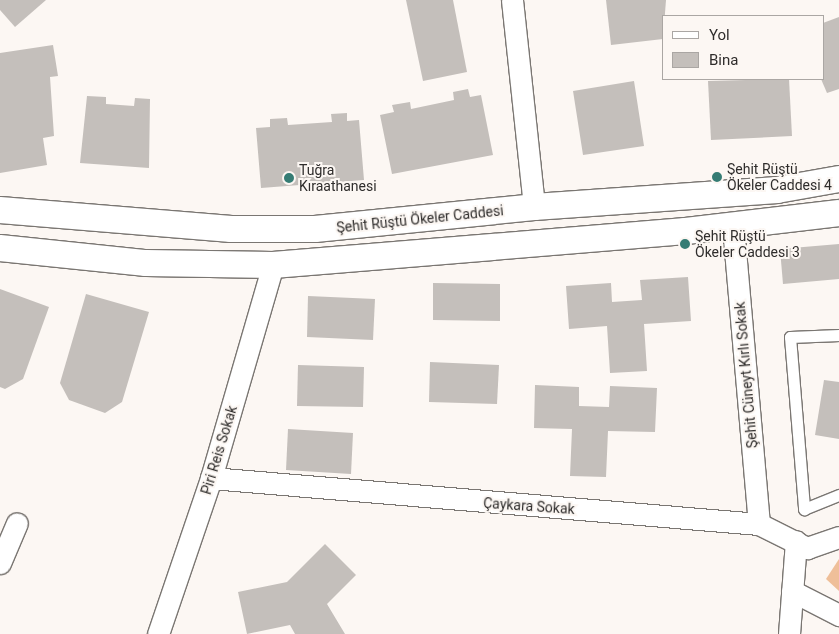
<!DOCTYPE html>
<html>
<head>
<meta charset="utf-8">
<style>
  body { margin:0 }
  #map { position:relative; width:839px; height:634px; overflow:hidden; background:#fcf7f3; font-family:Roboto,sans-serif }
  div>[style] { position:absolute }
  .green>* { inset:0; background:#efbf99 }
  .building>* { inset:0; background:#c4bfbb }
  .roads { filter:drop-shadow(1px 0 #7a7672) drop-shadow(-1px 0 #7a7672) drop-shadow(0 1px #7a7672) drop-shadow(0 -1px #7a7672) }
  .service>* { height:11px; margin:-5.5px; padding:0 5.5px; transform-origin:5.5px; border-radius:5.5px; background:#fff }
  .minor>* { height:21px; margin:-10.5px; padding:0 10.5px; transform-origin:10.5px; border-radius:10.5px; background:#fff }
  .tertiary>* { height:26px; margin:-13px; padding:0 13px; transform-origin:13px; border-radius:13px; background:#fff }
  .dots>* { width:14px; height:14px; translate:-50% -50%; box-sizing:border-box; border:2px solid #fcf7f3; border-radius:50% }
  span { translate:-50% -50%; white-space:nowrap; text-align:center; line-height:1.15; -webkit-text-stroke:4px #fcf7f3; paint-order:stroke }
  .poi-label { font-size:14px; color:#2f2d2c }
  .left { translate:0 -50%; text-align:left }
  .street-label { font-size:14px; color:#2f2d2c }
  .legend { position:absolute; left:662px; top:15px; width:162px; height:65px; box-sizing:border-box; background:#fcf7f3; border:1px solid #aaa6a3; margin:0; padding:6px 9px; list-style:none; font-size:15px; color:#2f2d2c }
  .legend li { display:flex; align-items:center; gap:10px; height:25px }
  .legend b { width:25px; border:1px solid #aaa6a3 }
</style>
</head>
<body>
<div id="map">
  <div class="green">
    <div style="clip-path:polygon(839px 559px,839px 591px,826px 579px)"></div>
  </div>
  <div class="building">
    <div style="clip-path:polygon(0 0,46px 0,15px 27px,0 10px)"></div>
    <div style="clip-path:polygon(406px 0,453px 0,467px 72px,423px 81px)"></div>
    <div style="clip-path:polygon(606px 0,666px 0,663px 39px,611px 45px)"></div>
    <div style="clip-path:polygon(839px 17px,839px 89px,827px 93px,821px 79px,823px 23px)"></div>
    <div style="clip-path:polygon(53px 45px,58px 76px,50px 77px,54px 136px,43px 138px,47px 165px,0 173px,0 53px)"></div>
    <div style="clip-path:polygon(789px 79px,792px 136px,711px 140px,708px 81px)"></div>
    <div style="clip-path:polygon(634px 81px,644px 146px,583px 155px,573px 91px)"></div>
    <div style="clip-path:polygon(468px 89px,470px 97px,481px 95px,493px 155px,392px 174px,380px 115px,394px 112px,392px 105px,410px 102px,411px 109px,454px 100px,453px 92px)"></div>
    <div style="clip-path:polygon(87px 96px,106px 97px,106px 104px,134px 106px,135px 98px,150px 99px,149px 168px,80px 163px)"></div>
    <div style="clip-path:polygon(347px 113px,347px 121px,359px 120px,364px 180px,261px 188px,256px 128px,270px 127px,270px 119px,287px 118px,288px 125px,332px 122px,331px 114px)"></div>
    <div style="clip-path:polygon(839px 244px,839px 279px,783px 284px,780px 249px)"></div>
    <div style="clip-path:polygon(688px 277px,691px 321px,644px 324px,647px 371px,610px 373px,607px 326px,569px 329px,566px 286px,611px 283px,612px 302px,642px 300px,640px 280px)"></div>
    <div style="clip-path:polygon(433px 283px,500px 284px,500px 321px,433px 320px)"></div>
    <div style="clip-path:polygon(0 289px,49px 307px,23px 379px,5px 389px,0 387px)"></div>
    <div style="clip-path:polygon(86px 294px,149px 312px,122px 402px,105px 413px,69px 400px,60px 383px)"></div>
    <div style="clip-path:polygon(308px 296px,375px 299px,373px 340px,307px 337px)"></div>
    <div style="clip-path:polygon(430px 362px,499px 365px,497px 404px,429px 402px)"></div>
    <div style="clip-path:polygon(298px 365px,364px 367px,363px 407px,297px 406px)"></div>
    <div style="clip-path:polygon(824px 380px,839px 382px,839px 439px,815px 435px)"></div>
    <div style="clip-path:polygon(535px 385px,579px 387px,579px 406px,609px 407px,610px 386px,657px 388px,655px 432px,608px 431px,606px 477px,570px 476px,572px 429px,534px 428px)"></div>
    <div style="clip-path:polygon(288px 429px,353px 433px,351px 474px,286px 470px)"></div>
    <div style="clip-path:polygon(325px 544px,356px 575px,327px 604px,345px 634px,295px 634px,290px 625px,247px 634px,238px 592px,287px 582px)"></div>
  </div>
  <div class="roads">
    <div class="service">
      <div style="left:839px;top:335px;width:49px;rotate:177.7deg"></div>
      <div style="left:790px;top:337px;width:173px;rotate:85.3deg"></div>
      <div style="left:804px;top:509px;width:38px;rotate:-22deg"></div>
    </div>
    <div class="minor">
      <div style="left:512px;top:0;width:208px;rotate:83.9deg"></div>
      <div style="left:733px;top:227px;width:298px;rotate:85deg"></div>
      <div style="left:211px;top:478px;width:550px;rotate:4.8deg"></div>
      <div style="left:759px;top:524px;width:54px;rotate:26.6deg"></div>
      <div style="left:807px;top:548px;width:34px;rotate:-19deg"></div>
      <div style="left:0;top:563px;width:43px;rotate:-67deg"></div>
      <div style="left:792px;top:591px;width:53px;rotate:27.1deg"></div>
      <div style="left:158px;top:634px;width:165px;rotate:-71.2deg"></div>
      <div style="left:211px;top:478px;width:222px;rotate:-73.8deg"></div>
      <div style="left:789px;top:634px;width:93px;rotate:-85.7deg"></div>
    </div>
    <div class="tertiary">
      <div style="left:0;top:210px;width:232px;rotate:4.7deg"></div>
      <div style="left:231px;top:229px;width:84px"></div>
      <div style="left:315px;top:229px;width:220px;rotate:-5.7deg"></div>
      <div style="left:534px;top:207px;width:244px;rotate:-4deg"></div>
      <div style="left:777px;top:190px;width:63px;rotate:-10.1deg"></div>
      <div style="left:0;top:248px;width:147px;rotate:5.9deg"></div>
      <div style="left:146px;top:263px;width:127px;rotate:0.9deg"></div>
      <div style="left:273px;top:265px;width:414px;rotate:-4.7deg"></div>
      <div style="left:686px;top:231px;width:154px;rotate:-6.7deg"></div>
    </div>
  </div>
  <div class="dots">
    <div style="left:717px;top:177px;background:#357c74"></div>
    <div style="left:289px;top:178px;background:#357c74"></div>
    <div style="left:685px;top:244px;background:#357c74"></div>
  </div>
  <div class="poi-label">
    <span class="left" style="left:727px;top:177px">Şehit Rüştü<br>Ökeler Caddesi 4</span>
    <span class="left" style="left:299px;top:178px">Tuğra<br>Kıraathanesi</span>
    <span class="left" style="left:695px;top:244px">Şehit Rüştü<br>Ökeler Caddesi 3</span>
  </div>
  <div class="street-label">
    <span style="left:420px;top:219px;rotate:-6deg">Şehit Rüştü Ökeler Caddesi</span>
    <span style="left:746px;top:375px;rotate:-95deg">Şehit Cüneyt Kırlı Sokak</span>
    <span style="left:219px;top:450px;rotate:-73deg">Piri Reis Sokak</span>
    <span style="left:529px;top:506px;rotate:4deg">Çaykara Sokak</span>
  </div>
  <ul class="legend">
  <li><b style="height:6px;background:#fff"></b>Yol</li>
  <li><b style="height:14px;background:#c4bfbb"></b>Bina</li>
  </ul>
</div>
</body>
</html>
